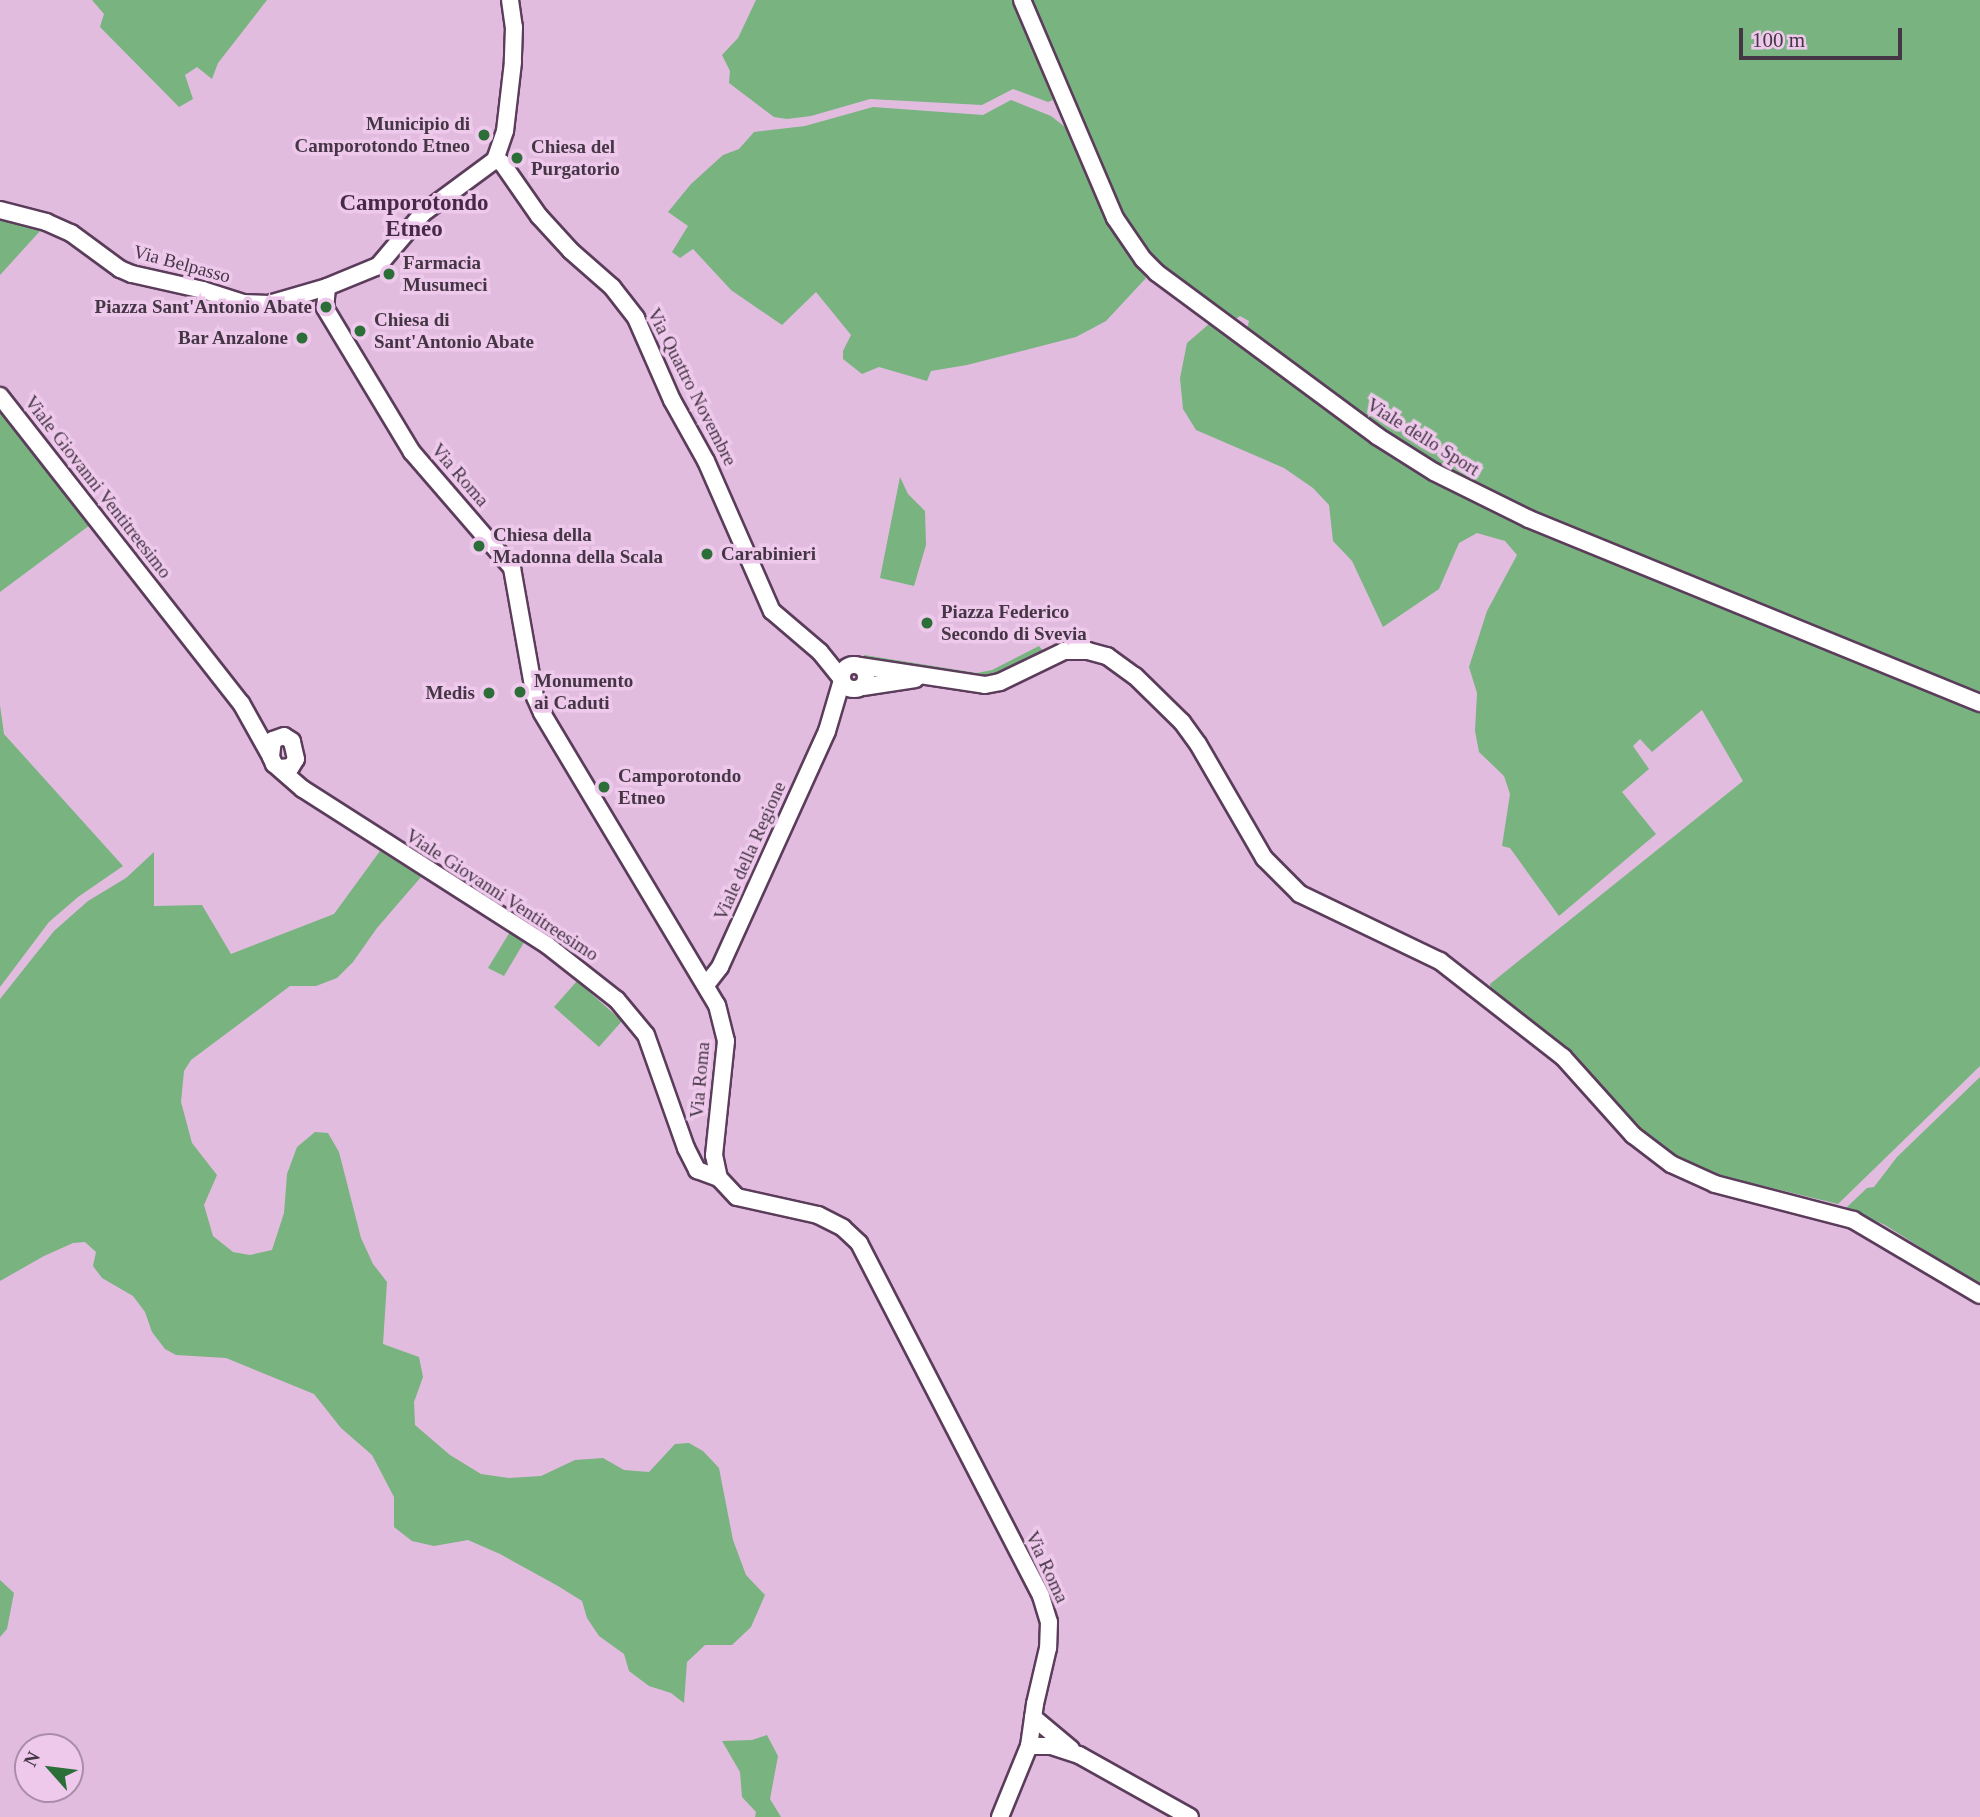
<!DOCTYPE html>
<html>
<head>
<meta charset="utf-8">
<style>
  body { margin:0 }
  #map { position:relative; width:1980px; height:1817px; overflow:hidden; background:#e1bcdf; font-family:Georgia,serif }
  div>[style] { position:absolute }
  .green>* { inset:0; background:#79b380 }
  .roads { filter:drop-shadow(2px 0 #5b3d5b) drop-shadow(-2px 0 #5b3d5b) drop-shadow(0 2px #5b3d5b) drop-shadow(0 -2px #5b3d5b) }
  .secondary>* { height:16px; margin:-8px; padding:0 8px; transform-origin:8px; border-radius:8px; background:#fff }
  .secondary>.ring { margin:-8px; padding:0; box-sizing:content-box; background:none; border:16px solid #fff; border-radius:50% }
  .dots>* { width:19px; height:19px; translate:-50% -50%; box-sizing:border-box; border:4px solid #eec9ec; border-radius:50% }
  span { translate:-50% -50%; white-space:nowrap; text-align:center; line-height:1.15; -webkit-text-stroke:7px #eec9ec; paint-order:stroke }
  .poi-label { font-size:19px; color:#443644; font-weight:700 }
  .right { translate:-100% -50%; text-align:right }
  .left { translate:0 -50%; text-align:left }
  .street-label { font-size:19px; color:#443644 }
  .quarter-label { font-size:23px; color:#462946; font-weight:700 }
  .north { position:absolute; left:14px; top:1733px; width:70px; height:70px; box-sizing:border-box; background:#eec9ec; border:2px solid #aa8ea9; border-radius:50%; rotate:298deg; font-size:19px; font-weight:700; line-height:28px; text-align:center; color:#443644 }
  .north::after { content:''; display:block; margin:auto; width:24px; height:32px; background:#2c6e38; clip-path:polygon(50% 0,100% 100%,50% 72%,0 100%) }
  .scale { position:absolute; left:1739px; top:28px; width:163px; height:32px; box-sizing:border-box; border:4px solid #443644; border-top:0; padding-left:9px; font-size:21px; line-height:24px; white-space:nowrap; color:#443644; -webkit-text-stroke:5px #eec9ec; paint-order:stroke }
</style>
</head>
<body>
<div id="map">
  <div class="green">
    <div style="clip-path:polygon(92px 0,267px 0,218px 63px,212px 79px,197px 67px,185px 75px,193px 99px,179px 107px,100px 27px,104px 14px)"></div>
    <div style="clip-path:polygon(756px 0,1013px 0,1053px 100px,1048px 102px,1013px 89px,982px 105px,870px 99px,811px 116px,787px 119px,774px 117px,729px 83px,730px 71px,722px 55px,738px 38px)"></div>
    <div style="clip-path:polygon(1032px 0,1980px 0,1980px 693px,1534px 511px,1467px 481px,1382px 428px,1247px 329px,1249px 321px,1240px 316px,1234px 320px,1164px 267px,1134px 233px,1122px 210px)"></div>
    <div style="clip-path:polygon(1011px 100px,1051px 116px,1065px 127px,1117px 237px,1146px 278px,1106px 321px,1076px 337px,967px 365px,931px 371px,927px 381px,879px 367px,862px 374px,843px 359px,843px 351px,851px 335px,816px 292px,782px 325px,731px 290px,693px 249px,680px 258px,672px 252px,688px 226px,668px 212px,691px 184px,723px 155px,739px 149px,754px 132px,805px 126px,873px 107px,983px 115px)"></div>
    <div style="clip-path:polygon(0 219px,41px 230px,0 275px)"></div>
    <div style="clip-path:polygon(1209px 324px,1401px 462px,1458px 495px,1526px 527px,1980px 711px,1980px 1066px,1838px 1204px,1706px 1172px,1670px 1153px,1643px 1132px,1558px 1041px,1491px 990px,1490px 984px,1743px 781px,1702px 710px,1652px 752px,1640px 739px,1633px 746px,1649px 769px,1622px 792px,1656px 834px,1559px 916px,1510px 848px,1502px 846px,1510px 794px,1504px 776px,1479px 752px,1475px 731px,1477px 693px,1469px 667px,1487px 611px,1517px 555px,1505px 541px,1477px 533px,1459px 543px,1439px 589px,1383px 627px,1352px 561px,1333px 541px,1329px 505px,1313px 488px,1284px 468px,1196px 430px,1183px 409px,1180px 378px,1187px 343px)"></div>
    <div style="clip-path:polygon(0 410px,90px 525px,0 592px)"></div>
    <div style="clip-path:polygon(900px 477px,908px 494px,925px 511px,926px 545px,914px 586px,880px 578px)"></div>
    <div style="clip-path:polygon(1039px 646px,1043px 651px,986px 677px,863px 660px,864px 655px,977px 673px,992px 670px)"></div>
    <div style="clip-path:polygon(0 705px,4px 734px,123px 866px,78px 897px,49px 922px,0 987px)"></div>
    <div style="clip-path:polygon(380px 851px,421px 877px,377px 928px,353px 962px,337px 978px,316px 986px,290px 986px,191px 1060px,184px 1071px,181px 1102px,192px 1143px,217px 1175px,204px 1205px,213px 1236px,233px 1252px,250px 1255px,272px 1250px,284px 1213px,287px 1174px,297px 1147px,315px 1132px,328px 1133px,339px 1152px,361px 1238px,373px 1264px,387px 1282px,383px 1344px,419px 1357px,423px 1377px,414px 1402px,415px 1425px,450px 1455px,481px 1474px,509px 1478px,541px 1476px,575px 1460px,603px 1458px,624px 1470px,649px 1472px,675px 1444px,689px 1443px,703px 1451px,719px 1468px,733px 1540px,746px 1575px,765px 1595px,751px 1627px,732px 1645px,705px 1645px,687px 1662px,684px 1703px,671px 1693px,649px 1686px,629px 1671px,624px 1654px,599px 1636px,587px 1618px,582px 1601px,558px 1586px,500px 1554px,468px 1540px,434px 1546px,412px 1541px,394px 1527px,394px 1497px,372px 1455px,341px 1428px,314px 1394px,226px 1358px,176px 1355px,165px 1349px,152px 1332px,145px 1312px,133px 1296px,102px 1278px,93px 1266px,96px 1252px,85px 1242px,73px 1243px,44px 1256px,0 1281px,0 999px,54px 931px,88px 901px,126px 878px,154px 852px,154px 906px,202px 905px,231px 954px,334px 914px)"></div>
    <div style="clip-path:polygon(511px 930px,526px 939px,504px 976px,488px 968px)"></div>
    <div style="clip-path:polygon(577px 981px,622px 1021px,599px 1047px,554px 1007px)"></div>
    <div style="clip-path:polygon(1980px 1077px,1980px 1285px,1885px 1225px,1846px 1208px,1867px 1188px,1874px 1187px,1897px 1157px)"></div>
    <div style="clip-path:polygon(0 1580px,14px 1593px,7px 1629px,0 1637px)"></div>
    <div style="clip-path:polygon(767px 1735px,778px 1756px,770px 1799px,781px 1817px,755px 1817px,756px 1812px,742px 1797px,740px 1772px,722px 1741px,752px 1740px)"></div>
  </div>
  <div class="roads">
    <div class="secondary">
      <div style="left:510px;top:0;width:27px;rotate:82deg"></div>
      <div style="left:514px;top:27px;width:35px;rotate:92deg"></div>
      <div style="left:513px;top:62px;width:69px;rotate:96.6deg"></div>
      <div style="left:505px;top:131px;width:31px;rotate:109deg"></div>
      <div style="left:495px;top:160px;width:89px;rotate:143.6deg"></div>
      <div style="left:423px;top:213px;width:70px;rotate:130.3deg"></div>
      <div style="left:378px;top:266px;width:55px;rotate:157.6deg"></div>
      <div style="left:327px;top:287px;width:21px;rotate:95deg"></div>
      <div style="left:325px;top:308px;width:168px;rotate:58.9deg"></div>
      <div style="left:412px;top:452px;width:153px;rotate:49.2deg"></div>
      <div style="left:512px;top:568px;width:131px;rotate:79.9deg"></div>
      <div style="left:535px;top:697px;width:17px;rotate:66deg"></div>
      <div style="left:542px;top:713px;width:340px;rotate:59.1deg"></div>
      <div style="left:717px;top:1005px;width:37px;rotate:76deg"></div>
      <div style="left:726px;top:1041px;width:115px;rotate:96deg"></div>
      <div style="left:714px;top:1155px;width:24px;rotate:78deg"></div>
      <div style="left:719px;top:1178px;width:26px;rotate:47deg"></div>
      <div style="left:737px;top:1197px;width:83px;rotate:12.5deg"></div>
      <div style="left:818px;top:1215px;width:28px;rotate:27deg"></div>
      <div style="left:843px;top:1228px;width:22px;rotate:43deg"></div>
      <div style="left:859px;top:1243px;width:397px;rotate:62.7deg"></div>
      <div style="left:1041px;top:1596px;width:27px;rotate:73deg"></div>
      <div style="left:1049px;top:1622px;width:26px;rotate:92deg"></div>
      <div style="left:1048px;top:1648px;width:57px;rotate:103.1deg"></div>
      <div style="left:1035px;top:1704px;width:42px;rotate:98.1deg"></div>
      <div style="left:1029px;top:1746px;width:77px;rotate:112.2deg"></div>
      <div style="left:1022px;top:0;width:237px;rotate:66.9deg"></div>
      <div style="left:1115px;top:218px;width:50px;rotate:55.7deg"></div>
      <div style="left:1143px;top:259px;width:20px;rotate:45deg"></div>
      <div style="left:1157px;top:273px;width:274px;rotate:36.5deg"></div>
      <div style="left:1377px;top:436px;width:67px;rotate:32.3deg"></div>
      <div style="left:1434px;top:472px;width:106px;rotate:26.3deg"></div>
      <div style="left:1529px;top:519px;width:487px;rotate:22.2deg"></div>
      <div style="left:495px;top:160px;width:8px;rotate:23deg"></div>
      <div style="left:502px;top:163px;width:65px;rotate:55.1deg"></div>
      <div style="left:539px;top:216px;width:47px;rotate:47.6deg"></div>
      <div style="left:571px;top:251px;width:55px;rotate:41.3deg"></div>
      <div style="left:612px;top:287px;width:39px;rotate:52deg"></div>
      <div style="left:636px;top:318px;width:90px;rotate:66.3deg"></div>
      <div style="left:672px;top:400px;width:70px;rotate:60.9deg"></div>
      <div style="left:706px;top:461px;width:164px;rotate:66.3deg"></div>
      <div style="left:772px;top:611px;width:63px;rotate:40.5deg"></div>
      <div style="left:820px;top:652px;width:35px;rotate:51deg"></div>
      <div style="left:0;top:210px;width:48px;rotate:14.6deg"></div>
      <div style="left:46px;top:222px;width:27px;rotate:24deg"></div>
      <div style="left:71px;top:233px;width:61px;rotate:36.3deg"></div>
      <div style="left:120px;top:269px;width:13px;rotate:23deg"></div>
      <div style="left:132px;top:274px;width:73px;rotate:12.7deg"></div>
      <div style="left:203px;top:290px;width:42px;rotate:18deg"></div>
      <div style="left:243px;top:303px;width:26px;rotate:2deg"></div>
      <div style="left:269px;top:304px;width:60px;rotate:-16.3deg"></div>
      <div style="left:0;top:396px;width:390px;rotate:51.9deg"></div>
      <div style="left:241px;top:703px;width:62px;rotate:60.9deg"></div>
      <div class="ring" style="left:842px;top:665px;width:8px;height:8px"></div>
      <div style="left:860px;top:666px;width:126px;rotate:8.6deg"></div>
      <div style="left:985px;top:685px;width:15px;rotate:-11deg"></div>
      <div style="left:1000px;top:682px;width:71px;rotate:-25.8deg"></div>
      <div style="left:1064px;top:651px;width:24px"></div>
      <div style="left:1088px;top:651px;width:20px;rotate:15deg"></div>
      <div style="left:1107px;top:656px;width:34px;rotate:36deg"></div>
      <div style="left:1135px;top:676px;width:66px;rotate:44.4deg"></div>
      <div style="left:1182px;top:722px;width:27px;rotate:54deg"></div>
      <div style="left:1198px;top:744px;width:132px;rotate:59.9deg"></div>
      <div style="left:1264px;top:858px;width:51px;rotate:45deg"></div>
      <div style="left:1300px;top:894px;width:155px;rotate:25.6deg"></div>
      <div style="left:1440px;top:961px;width:156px;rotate:38deg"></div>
      <div style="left:1563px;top:1057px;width:105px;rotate:48.1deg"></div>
      <div style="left:1633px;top:1135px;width:48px;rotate:37.3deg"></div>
      <div style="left:1671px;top:1164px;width:48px;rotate:24.4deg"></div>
      <div style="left:1715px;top:1184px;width:143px;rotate:14.6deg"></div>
      <div style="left:1853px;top:1220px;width:147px;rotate:30.6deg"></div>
      <div style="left:863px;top:687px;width:53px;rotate:-8.7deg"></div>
      <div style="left:280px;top:768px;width:11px;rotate:-5deg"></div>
      <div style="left:291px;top:767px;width:9px;rotate:-58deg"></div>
      <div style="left:296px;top:759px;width:18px;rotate:-103deg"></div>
      <div style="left:292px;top:741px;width:9px;rotate:-148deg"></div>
      <div style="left:284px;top:736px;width:12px;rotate:160deg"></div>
      <div style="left:273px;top:740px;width:17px;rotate:97deg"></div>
      <div style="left:271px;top:757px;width:8px;rotate:67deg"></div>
      <div style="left:274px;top:764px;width:38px;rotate:41deg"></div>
      <div style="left:303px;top:789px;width:290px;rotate:32.6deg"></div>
      <div style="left:547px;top:945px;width:89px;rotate:38.2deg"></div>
      <div style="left:617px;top:1000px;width:45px;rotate:50.4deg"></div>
      <div style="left:646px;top:1035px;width:120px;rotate:70.5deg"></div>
      <div style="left:686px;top:1148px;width:25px;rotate:63deg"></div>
      <div style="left:697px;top:1170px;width:23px;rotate:20deg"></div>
      <div style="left:706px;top:985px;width:23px;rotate:-52deg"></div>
      <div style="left:720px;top:967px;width:259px;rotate:-65.6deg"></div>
      <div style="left:827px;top:731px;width:53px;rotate:-73.6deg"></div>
      <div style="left:1033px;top:1717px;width:50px;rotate:40.1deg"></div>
      <div style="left:1029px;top:1746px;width:22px"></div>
      <div style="left:1051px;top:1746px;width:29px;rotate:18deg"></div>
      <div style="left:1079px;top:1755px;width:127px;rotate:29.2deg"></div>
    </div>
  </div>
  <div class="dots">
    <div style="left:484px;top:135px;background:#2c6e38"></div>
    <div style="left:517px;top:158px;background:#2c6e38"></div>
    <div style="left:389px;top:274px;background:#2c6e38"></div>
    <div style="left:326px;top:307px;background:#2c6e38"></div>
    <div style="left:360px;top:331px;background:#2c6e38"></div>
    <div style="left:302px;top:338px;background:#2c6e38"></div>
    <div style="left:479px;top:546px;background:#2c6e38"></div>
    <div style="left:707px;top:554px;background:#2c6e38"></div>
    <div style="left:927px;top:623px;background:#2c6e38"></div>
    <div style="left:520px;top:692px;background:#2c6e38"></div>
    <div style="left:489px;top:693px;background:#2c6e38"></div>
    <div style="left:604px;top:787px;background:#2c6e38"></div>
  </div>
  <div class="poi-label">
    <span class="right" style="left:470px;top:135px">Municipio di<br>Camporotondo Etneo</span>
    <span class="left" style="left:531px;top:158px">Chiesa del<br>Purgatorio</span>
    <span class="left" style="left:403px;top:274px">Farmacia<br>Musumeci</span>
    <span class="right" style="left:312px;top:307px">Piazza Sant'Antonio Abate</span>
    <span class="left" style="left:374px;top:331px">Chiesa di<br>Sant'Antonio Abate</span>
    <span class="right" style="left:288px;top:338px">Bar Anzalone</span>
    <span class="left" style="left:493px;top:546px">Chiesa della<br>Madonna della Scala</span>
    <span class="left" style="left:721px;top:554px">Carabinieri</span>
    <span class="left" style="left:941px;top:623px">Piazza Federico<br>Secondo di Svevia</span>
    <span class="left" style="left:534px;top:692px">Monumento<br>ai Caduti</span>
    <span class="right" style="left:475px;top:693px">Medis</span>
    <span class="left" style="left:618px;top:787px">Camporotondo<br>Etneo</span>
  </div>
  <div class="street-label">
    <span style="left:182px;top:264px;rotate:15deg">Via Belpasso</span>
    <span style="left:692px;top:387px;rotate:63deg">Via Quattro Novembre</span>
    <span style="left:1423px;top:437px;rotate:32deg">Viale dello Sport</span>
    <span style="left:460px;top:475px;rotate:49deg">Via Roma</span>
    <span style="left:98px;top:487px;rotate:52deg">Viale Giovanni Ventitreesimo</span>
    <span style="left:750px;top:851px;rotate:-66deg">Viale della Regione</span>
    <span style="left:502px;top:895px;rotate:33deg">Viale Giovanni Ventitreesimo</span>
    <span style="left:700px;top:1080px;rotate:-85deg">Via Roma</span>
    <span style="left:1047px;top:1567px;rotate:65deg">Via Roma</span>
  </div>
  <div class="quarter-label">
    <span style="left:414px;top:216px">Camporotondo<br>Etneo</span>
  </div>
  <div class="north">N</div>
  <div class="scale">100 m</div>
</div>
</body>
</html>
